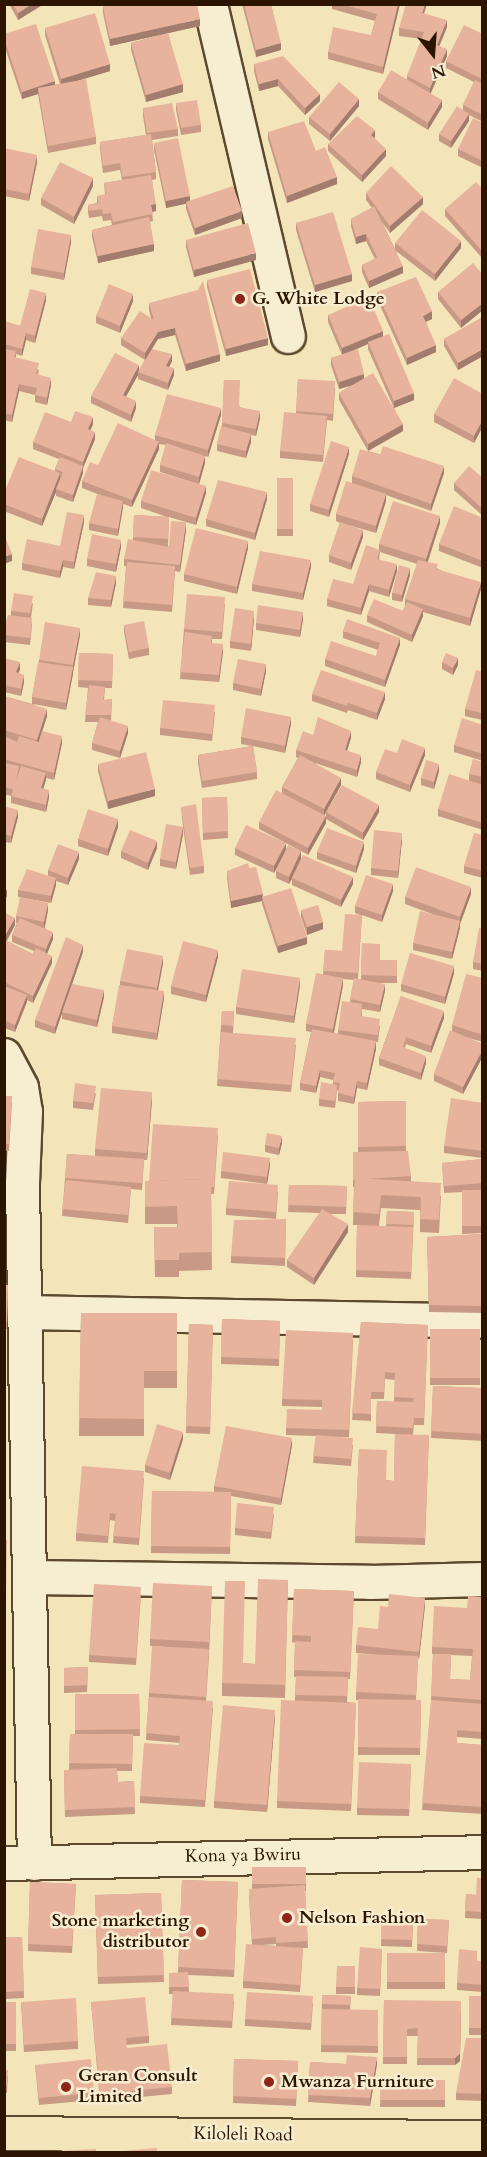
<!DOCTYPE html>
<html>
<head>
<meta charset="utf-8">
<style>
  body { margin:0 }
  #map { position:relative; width:487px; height:2157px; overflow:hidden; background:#f3e5b9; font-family:Cardo,serif }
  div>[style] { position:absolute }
  .roads { filter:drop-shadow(2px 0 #5d492e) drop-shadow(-2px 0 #5d492e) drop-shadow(0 2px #5d492e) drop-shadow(0 -2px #5d492e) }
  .minor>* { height:33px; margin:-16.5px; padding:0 16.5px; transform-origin:16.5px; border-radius:16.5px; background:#f7eed2 }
  .major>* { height:33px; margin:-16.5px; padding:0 16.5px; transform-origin:16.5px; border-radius:16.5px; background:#f3e5b9 }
  .wall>* { inset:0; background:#c89a86 }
  .shaded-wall>* { inset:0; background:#a27d6d }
  .building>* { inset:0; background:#e8b39c }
  .dots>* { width:16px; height:16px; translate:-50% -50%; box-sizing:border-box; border:3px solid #f7eed2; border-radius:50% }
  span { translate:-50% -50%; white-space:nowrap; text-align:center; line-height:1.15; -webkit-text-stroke:5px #f7eed2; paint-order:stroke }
  .poi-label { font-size:18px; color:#2b1500; font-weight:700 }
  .left { translate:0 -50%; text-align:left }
  .right { translate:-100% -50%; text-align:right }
  .street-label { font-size:18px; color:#2b1500 }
  .frame { position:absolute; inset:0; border:6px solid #2b1500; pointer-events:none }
  .north { position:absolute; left:403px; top:24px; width:60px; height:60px; -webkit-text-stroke:4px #f7eed2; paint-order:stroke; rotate:163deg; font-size:16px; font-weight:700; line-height:24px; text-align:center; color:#2b1500 }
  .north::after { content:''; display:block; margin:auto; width:21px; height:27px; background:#2b1500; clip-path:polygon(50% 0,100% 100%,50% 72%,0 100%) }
</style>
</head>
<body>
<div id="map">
  <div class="roads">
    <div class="minor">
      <div style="left:210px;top:4px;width:341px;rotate:76.8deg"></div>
      <div style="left:4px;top:1055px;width:36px;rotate:62deg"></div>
      <div style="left:21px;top:1087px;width:24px;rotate:81deg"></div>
      <div style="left:25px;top:1111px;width:73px;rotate:92.4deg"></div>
      <div style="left:22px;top:1184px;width:679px;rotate:88.99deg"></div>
      <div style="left:27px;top:1312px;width:455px;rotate:1.1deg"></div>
      <div style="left:30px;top:1577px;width:340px;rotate:0.8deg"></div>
      <div style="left:370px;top:1582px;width:112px;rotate:-1.5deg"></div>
      <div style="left:4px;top:1863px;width:478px;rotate:-1.3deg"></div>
    </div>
    <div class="major">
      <div style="left:4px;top:2133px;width:478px;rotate:0.5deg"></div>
    </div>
  </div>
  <div class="wall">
    <div style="clip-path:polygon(9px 4px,44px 4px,18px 20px)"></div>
    <div style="clip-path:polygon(242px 4px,271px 4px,281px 50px,256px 57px)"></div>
    <div style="clip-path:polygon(332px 4px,400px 4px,383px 74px,328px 59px,328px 52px,371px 35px,375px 21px,332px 9px)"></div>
    <div style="clip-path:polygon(103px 6px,200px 26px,168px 33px,183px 92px,146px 102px,131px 50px,131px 43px,164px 34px,110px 46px,103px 13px)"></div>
    <div style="clip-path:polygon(424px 14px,447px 27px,439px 46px,447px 56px,430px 93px,442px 107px,428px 130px,378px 99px,378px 92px,407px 79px,407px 76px,422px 39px,399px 36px,399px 28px)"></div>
    <div style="clip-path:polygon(45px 28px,110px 71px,76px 81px,96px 137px,96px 144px,48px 153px,38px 94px,22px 99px,4px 45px,4px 34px,55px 85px,60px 84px,45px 35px)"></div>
    <div style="clip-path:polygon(483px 34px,483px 122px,469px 115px,469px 121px,451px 148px,439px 141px,439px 134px,463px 110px,463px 105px,474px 82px,446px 68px,446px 61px)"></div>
    <div style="clip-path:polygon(254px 64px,320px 101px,305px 115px,278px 86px,259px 91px,254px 71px)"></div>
    <div style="clip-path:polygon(176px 103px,201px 125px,201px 132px,181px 135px,176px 110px)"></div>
    <div style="clip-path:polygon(359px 106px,330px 141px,309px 124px,309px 117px)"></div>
    <div style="clip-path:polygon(143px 108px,178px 129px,178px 136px,152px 140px,156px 172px,156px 179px,152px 180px,156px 211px,152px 212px,153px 221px,150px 222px,154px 251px,98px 263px,92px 237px,92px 230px,112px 225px,111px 220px,103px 221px,102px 216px,89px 218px,88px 212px,88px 205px,97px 203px,97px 196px,105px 195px,104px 183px,122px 180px,120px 170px,103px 173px,100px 149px,100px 142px,146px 135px,143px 116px)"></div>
    <div style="clip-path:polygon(483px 123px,483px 168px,458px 156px,458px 149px)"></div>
    <div style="clip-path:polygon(268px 132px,316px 151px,337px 184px,287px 203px,268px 139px)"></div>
    <div style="clip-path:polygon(375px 137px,374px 138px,386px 156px,362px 182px,328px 151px,328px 144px)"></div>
    <div style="clip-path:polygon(154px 143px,190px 201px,242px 218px,195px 235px,186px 209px,186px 203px,166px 208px,154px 150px)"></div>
    <div style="clip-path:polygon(4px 148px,37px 162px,29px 201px,4px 196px)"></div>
    <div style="clip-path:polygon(93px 186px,74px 224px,41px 205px,41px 198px)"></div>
    <div style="clip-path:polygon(483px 189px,482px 258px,445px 216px,445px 209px)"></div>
    <div style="clip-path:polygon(366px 193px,423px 204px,390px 233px,382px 222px,395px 249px,395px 243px,461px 248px,435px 281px,396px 251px,403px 273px,369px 288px,362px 272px,362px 265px,375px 259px,366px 241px,356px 244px,351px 226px,351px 219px,372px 208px,366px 200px)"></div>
    <div style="clip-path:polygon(296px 223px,352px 281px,315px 292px,296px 230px)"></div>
    <div style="clip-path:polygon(186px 240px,256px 260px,194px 277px,186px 247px)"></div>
    <div style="clip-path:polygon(71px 242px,64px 280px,31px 274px,31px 267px)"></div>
    <div style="clip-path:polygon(483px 275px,483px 310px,461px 328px,438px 299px,438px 292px)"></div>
    <div style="clip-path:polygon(207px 280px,268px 345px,226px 356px,207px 287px)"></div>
    <div style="clip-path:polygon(377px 292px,432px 319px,426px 322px,436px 352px,407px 365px,377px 299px)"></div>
    <div style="clip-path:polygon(46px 300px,35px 343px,26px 340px,22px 356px,16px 354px,16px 358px,39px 370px,38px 375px,51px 385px,47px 405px,35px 402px,35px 395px,19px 391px,12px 422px,4px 420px,4px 321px,20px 326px)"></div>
    <div style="clip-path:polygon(133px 301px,120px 333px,96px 323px,96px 316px)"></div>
    <div style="clip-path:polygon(149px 303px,220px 361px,186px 371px,175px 335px,158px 339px,152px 349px,172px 361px,169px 367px,174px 375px,168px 390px,138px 379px,138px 375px,126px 396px,136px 408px,131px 422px,91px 403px,91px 396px,139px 370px,145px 360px,121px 345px,121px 338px,151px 318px,149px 310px)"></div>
    <div style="clip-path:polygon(evenodd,328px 315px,383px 336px,414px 400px,394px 408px,403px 431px,368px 451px,444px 473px,431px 511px,386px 495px,386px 501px,376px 533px,348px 525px,363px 537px,351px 570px,329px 562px,329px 555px,340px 523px,336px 521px,336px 514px,352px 483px,352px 476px,368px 451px,339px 400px,339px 393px,352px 385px,339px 389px,331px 365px,331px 358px,342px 355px,328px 322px,328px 315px,368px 344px,368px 349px,394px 408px,364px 378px,350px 352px,368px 344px)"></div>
    <div style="clip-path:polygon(483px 317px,483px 356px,458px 370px,444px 346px,444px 339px)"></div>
    <div style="clip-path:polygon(298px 379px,335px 388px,333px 421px,327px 420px,323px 462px,280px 458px,280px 451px,296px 413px)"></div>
    <div style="clip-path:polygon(224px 380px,240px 407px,260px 418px,256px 436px,251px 435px,251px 442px,246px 458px,217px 451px,217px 444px,222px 426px)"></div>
    <div style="clip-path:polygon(483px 394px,483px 426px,474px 443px,434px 422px,434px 414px)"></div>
    <div style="clip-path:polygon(221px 415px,208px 457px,205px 456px,205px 463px,199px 484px,206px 493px,196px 525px,169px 517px,168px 546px,169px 547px,186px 530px,180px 572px,175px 571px,172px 612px,123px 608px,126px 566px,124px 566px,124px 559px,133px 539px,134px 515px,167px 517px,141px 508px,141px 501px,198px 484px,160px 472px,160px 465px,166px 445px,159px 444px,159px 449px,132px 507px,123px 504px,118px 536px,89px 530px,89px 523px,100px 495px,82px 488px,82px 481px,98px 465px,155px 440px,155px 435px)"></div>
    <div style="clip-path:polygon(71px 422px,93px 424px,90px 430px,95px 439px,83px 468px,83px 473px,73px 502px,56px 496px,56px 492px,42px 526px,4px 511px,4px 493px,55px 471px,55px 469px,59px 459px,33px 449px,33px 442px)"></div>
    <div style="clip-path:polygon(349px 454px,329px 517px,310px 511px,310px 504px)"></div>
    <div style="clip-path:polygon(277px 478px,293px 478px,293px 536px,277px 536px)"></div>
    <div style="clip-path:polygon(483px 478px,483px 516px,454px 490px,454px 483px)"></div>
    <div style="clip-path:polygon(267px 499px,255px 540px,206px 526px,206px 519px)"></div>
    <div style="clip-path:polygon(483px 518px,483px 568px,439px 551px,439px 544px)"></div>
    <div style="clip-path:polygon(84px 522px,74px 569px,63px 567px,60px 578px,22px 570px,22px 563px,60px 546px)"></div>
    <div style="clip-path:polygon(440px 523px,428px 562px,438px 569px,481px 589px,470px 626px,423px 612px,423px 616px,412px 642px,367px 622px,367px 615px,403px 611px,405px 606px,405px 599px,417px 564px,380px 552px,379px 559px,397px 571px,389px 597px,369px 591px,361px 615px,327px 606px,327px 599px,353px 584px,379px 549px,379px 544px)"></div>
    <div style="clip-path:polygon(121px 547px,116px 572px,87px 566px,87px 559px)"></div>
    <div style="clip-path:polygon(248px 548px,237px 594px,184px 581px,184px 574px)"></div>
    <div style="clip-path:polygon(311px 567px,303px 600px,252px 591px,252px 584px)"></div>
    <div style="clip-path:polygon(410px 575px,402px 602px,392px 600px,392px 593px)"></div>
    <div style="clip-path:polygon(116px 583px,111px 607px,88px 605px,88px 598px)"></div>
    <div style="clip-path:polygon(33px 603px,31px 618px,32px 625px,30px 645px,4px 642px,4px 629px,11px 615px,11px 611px)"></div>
    <div style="clip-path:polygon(225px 604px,222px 639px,212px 639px,212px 643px,223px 651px,219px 682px,180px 679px,184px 629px)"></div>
    <div style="clip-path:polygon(254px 618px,251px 651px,230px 648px,230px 641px)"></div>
    <div style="clip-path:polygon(303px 619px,300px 637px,256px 630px,256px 623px)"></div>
    <div style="clip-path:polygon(124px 625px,149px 648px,149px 655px,129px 659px,124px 632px)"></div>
    <div style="clip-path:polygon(343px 631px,400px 645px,385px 687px,325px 666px,325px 659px,376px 656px,378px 650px,343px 638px)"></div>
    <div style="clip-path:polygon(80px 635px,66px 710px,33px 704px,47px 716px,39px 742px,62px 743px,54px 780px,46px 778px,43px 789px,49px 797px,46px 812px,11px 803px,11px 796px,4px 794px,4px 696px,32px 704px,32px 697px,39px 660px)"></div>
    <div style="clip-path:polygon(79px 653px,113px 654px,112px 688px,105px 688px,104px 700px,112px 699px,111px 721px,128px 733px,120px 758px,92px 750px,92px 743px,98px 722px,85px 722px,88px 688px,78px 687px)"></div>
    <div style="clip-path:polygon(4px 658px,20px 669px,19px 673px,24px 682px,21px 696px,4px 692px)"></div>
    <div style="clip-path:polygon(442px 662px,458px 665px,453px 675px,442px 669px)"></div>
    <div style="clip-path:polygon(266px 671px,261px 696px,233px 690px,233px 683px)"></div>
    <div style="clip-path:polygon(483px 672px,482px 720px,465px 716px,465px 709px)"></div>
    <div style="clip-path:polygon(312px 694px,385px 699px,377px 720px,348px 710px,347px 713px,312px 701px)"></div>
    <div style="clip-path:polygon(215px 712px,212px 741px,160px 735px,160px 728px)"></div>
    <div style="clip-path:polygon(291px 724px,285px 753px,253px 746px,257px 772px,257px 779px,202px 788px,198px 763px,198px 755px,252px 746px,241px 744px,241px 737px)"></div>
    <div style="clip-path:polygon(483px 725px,483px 761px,454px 752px,454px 745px)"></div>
    <div style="clip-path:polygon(313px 735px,351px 738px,347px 750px,361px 762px,357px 777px,315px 763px,341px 785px,327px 809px,379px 812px,363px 840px,326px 819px,326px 812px,324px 815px,326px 823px,308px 855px,301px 851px,301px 858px,353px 884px,341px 907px,292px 885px,292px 879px,289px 884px,276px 878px,276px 871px,283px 855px,274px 873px,235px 855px,235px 848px,299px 850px,259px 829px,259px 822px,282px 793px,282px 787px,298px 758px,296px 757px,296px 750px)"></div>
    <div style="clip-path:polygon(397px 753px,425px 755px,410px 792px,376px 779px,376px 772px)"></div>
    <div style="clip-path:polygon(483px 762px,483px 830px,438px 816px,438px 809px,469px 780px,469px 774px)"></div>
    <div style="clip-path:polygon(98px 764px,155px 796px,108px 809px,98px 771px)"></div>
    <div style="clip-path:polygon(439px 771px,434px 789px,421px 785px,421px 778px)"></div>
    <div style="clip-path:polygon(227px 797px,228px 838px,203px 840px,202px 798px)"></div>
    <div style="clip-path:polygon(4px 806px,18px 817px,11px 843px,4px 842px)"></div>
    <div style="clip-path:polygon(181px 807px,204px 866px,204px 873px,190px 875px,183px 827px,183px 834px,176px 869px,160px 866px,160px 859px,183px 827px)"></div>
    <div style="clip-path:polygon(118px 827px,108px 856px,78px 846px,78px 839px)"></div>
    <div style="clip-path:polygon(483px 835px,483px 878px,464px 873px,464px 866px)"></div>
    <div style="clip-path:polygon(402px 840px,398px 878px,371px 875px,371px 868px)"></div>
    <div style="clip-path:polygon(157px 848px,148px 870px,121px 858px,121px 851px)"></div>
    <div style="clip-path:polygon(364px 849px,356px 873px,317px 859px,317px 852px)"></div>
    <div style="clip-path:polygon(79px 859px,68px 885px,56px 881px,56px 885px,51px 903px,18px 897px,18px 890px,48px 876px,48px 870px)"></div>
    <div style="clip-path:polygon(249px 868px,263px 897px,307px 944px,278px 953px,262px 904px,262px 901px,231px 908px,227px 878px,227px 871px)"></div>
    <div style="clip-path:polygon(evenodd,393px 891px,382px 922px,362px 915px,358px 979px,361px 979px,362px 943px,380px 960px,397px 960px,397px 983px,377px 983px,385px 991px,380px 1012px,362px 1009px,362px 1016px,380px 1026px,378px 1042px,376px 1042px,376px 1049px,367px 1090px,357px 1088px,354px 1104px,338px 1101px,338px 1090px,337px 1090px,335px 1108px,319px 1106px,319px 1099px,333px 1084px,333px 1080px,320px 1077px,316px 1093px,300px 1090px,300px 1083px,311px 1032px,306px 1031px,306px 1024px,323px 975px,325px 950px,342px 951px,360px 915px,355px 913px,355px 906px,393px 891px,343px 979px,354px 980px,350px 1002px,338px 1030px,338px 1034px,334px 1033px,343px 985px,343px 979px)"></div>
    <div style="clip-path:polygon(471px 894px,460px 924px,460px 928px,452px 959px,413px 950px,413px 943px,435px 915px,405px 904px,405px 897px)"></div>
    <div style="clip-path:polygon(48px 910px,45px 928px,53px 939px,47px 954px,52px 963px,33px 1003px,27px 1000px,15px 1032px,4px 1028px,4px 912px,15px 925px,7px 941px,33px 954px,34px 951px,12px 942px,12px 935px,17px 923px,16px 923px,16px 916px)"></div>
    <div style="clip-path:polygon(301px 910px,323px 929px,307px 935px,301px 917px)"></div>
    <div style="clip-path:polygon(483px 928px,483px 971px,473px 969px,473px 962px)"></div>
    <div style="clip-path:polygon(83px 952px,72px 984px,104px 997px,97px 1027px,62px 1019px,62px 1012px,55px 1034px,35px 1027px,35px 1020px)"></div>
    <div style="clip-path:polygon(218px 957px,206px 1002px,171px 994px,171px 986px)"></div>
    <div style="clip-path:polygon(163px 963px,158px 991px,164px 998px,157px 1040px,112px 1033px,112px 1026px,120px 985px,120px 981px)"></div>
    <div style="clip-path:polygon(454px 973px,445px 1004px,401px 991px,401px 984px)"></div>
    <div style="clip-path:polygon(483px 978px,483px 1042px,465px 1037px,483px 1044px,483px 1056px,463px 1094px,434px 1081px,434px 1074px,452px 1031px,452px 1025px)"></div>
    <div style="clip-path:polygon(300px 985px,294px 1023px,236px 1014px,236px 1007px)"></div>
    <div style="clip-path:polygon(401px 996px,444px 1018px,431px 1053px,406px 1044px,405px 1048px,426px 1063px,421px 1080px,379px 1065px,379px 1058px)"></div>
    <div style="clip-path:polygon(222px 1011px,234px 1011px,233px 1033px,296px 1045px,291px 1092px,217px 1086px)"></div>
    <div style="clip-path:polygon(96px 1093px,93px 1110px,73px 1108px,73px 1101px)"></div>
    <div style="clip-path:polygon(4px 1096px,12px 1103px,9px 1151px,4px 1151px)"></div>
    <div style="clip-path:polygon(152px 1100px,147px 1160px,144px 1160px,142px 1190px,131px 1189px,128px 1223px,62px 1216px,67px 1154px,95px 1156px,95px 1149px)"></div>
    <div style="clip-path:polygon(406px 1101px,406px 1151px,411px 1176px,411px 1181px,441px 1196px,439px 1233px,420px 1232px,420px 1210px,381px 1208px,379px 1226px,386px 1226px,387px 1211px,414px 1212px,411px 1279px,356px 1277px,357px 1225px,353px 1225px,354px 1187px,353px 1187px,353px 1152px,358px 1152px,358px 1102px)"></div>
    <div style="clip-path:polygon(483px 1103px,483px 1158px,444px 1153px,444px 1146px)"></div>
    <div style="clip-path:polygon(218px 1135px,214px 1194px,211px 1194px,212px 1270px,179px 1271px,179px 1277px,155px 1277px,154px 1227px,177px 1227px,177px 1224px,145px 1224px,145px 1181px,149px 1181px)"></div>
    <div style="clip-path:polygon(282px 1143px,279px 1155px,265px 1152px,265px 1145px)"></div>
    <div style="clip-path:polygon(483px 1159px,483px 1233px,462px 1234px,462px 1192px,444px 1193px,442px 1163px)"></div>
    <div style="clip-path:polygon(270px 1165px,267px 1184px,221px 1178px,221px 1171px)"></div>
    <div style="clip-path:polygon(289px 1185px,347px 1186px,346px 1214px,330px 1214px,348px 1232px,314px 1285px,287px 1267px,287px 1260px,320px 1213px,288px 1212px)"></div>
    <div style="clip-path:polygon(278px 1192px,276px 1219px,226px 1215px,226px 1208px)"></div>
    <div style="clip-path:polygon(286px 1219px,285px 1266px,231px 1263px,231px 1256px)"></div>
    <div style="clip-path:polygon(483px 1234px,483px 1313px,429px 1312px,427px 1237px)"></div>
    <div style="clip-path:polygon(4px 1285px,8px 1285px,7px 1329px,4px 1329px)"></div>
    <div style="clip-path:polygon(81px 1313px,177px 1313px,177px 1388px,144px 1388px,144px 1436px,79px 1436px)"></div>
    <div style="clip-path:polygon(222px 1319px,280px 1321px,279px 1366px,221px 1364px)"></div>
    <div style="clip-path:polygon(361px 1322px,428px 1325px,424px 1425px,414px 1425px,413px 1435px,429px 1435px,425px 1545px,355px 1543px,359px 1449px,386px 1480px,394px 1481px,395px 1434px,376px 1433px,377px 1401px,394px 1402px,395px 1380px,385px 1379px,384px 1399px,371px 1399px,371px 1421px,352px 1420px)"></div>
    <div style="clip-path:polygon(189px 1324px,213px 1325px,210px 1434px,186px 1433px)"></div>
    <div style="clip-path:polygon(430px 1329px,480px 1329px,480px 1385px,430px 1385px)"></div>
    <div style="clip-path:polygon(353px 1340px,349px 1437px,334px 1437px,353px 1445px,351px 1466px,313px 1463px,316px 1436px,286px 1435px,286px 1428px,322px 1410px,322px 1407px,282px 1406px,282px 1399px)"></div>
    <div style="clip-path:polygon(433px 1386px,483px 1388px,483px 1441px,431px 1438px)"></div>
    <div style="clip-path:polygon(183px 1439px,170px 1480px,145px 1472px,145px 1465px)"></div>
    <div style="clip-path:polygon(292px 1445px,281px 1505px,231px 1496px,230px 1554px,151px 1553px,152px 1491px,214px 1492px,214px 1486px)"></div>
    <div style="clip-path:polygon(144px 1478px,139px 1545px,113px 1543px,115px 1521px,110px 1520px,108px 1543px,76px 1541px,76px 1533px)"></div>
    <div style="clip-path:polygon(274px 1514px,271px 1539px,235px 1535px,235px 1528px)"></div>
    <div style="clip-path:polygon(288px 1580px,285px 1698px,222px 1696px,222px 1683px,244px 1663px,255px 1664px)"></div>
    <div style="clip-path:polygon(212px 1586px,209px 1656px,206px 1701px,213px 1708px,205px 1807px,140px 1803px,140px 1796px,179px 1745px,180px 1743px,146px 1740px,149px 1693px,167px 1647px,150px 1646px,150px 1639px)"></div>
    <div style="clip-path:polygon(294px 1589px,354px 1591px,350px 1679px,348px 1679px,347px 1702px,356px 1703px,351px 1811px,277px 1808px,277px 1801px,295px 1700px,296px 1677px,294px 1677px,295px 1643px,292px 1642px)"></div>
    <div style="clip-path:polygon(141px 1594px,136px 1665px,89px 1662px,89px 1655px)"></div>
    <div style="clip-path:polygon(evenodd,483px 1597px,483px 1739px,457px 1737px,457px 1743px,483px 1745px,483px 1814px,422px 1810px,431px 1703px,433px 1654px,432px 1654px,432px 1647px,467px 1608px,483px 1597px,451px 1655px,472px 1656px,470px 1680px,450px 1679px,451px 1655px)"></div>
    <div style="clip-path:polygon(425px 1605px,419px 1659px,418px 1658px,416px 1700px,421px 1700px,420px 1755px,358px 1755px,358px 1700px,356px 1700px,356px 1692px,377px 1655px,356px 1653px,356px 1645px,378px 1629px,388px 1607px)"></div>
    <div style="clip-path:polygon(88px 1667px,87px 1692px,64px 1693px,64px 1668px)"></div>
    <div style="clip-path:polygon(75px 1694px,139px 1694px,140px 1736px,133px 1736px,132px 1771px,117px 1771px,118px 1782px,134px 1781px,135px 1814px,65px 1817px,64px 1770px,69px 1770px,70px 1734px,75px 1734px)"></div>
    <div style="clip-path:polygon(275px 1717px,267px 1812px,214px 1808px,214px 1801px)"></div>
    <div style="clip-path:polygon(411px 1764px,409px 1816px,357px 1815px,357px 1808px)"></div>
    <div style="clip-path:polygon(evenodd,252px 1867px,306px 1867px,306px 1891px,305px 1891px,308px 1948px,303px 1948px,300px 1992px,243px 1988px,243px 1981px,252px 1945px,249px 1896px,252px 1889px,252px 1867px,276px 1944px,276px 1946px,262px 1945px,276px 1944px)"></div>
    <div style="clip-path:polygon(483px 1878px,483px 1919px,465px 1918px,466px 1894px,476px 1895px)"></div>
    <div style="clip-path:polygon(182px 1880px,238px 1882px,234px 1977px,188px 1975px,189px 1992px,234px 2001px,232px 2028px,171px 2025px,173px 1994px,169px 1994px,169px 1973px,178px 1973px)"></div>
    <div style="clip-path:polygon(30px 1882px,76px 1884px,72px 1953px,28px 1951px)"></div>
    <div style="clip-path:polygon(161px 1893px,164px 1982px,98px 1984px,95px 1895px)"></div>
    <div style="clip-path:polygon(382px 1919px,413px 1920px,412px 1947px,381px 1946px)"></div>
    <div style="clip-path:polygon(418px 1919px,449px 1920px,447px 1953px,417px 1951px)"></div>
    <div style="clip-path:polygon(4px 1937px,22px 1937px,24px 1998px,4px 1999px)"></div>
    <div style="clip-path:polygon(382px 1949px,380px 1996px,357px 1995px,357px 1988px)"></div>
    <div style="clip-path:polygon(387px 1953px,445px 1953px,445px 1989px,387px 1989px)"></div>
    <div style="clip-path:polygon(477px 1961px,483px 1962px,483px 1992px,457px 1990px,457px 1983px)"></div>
    <div style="clip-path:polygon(355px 1966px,355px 1994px,336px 1994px,336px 1987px)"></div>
    <div style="clip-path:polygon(322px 1995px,351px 1996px,350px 2010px,378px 2010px,378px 2053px,321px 2052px)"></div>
    <div style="clip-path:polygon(469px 1996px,483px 1996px,483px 2035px,469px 2035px)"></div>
    <div style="clip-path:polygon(384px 2000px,460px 2061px,455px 2065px,417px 2065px,418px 2036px,407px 2036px,407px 2064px,383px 2064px)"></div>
    <div style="clip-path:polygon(4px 2002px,16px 2002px,16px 2051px,4px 2051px)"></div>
    <div style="clip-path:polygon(21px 2002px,78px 2041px,78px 2049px,24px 2052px)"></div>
    <div style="clip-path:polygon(91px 2002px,149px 2036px,149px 2043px,126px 2045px,127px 2048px,172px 2087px,172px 2094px,100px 2101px)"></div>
    <div style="clip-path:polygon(313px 2003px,311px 2030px,245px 2026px,245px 2019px)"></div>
    <div style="clip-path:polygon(234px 2059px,298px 2061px,296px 2106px,233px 2103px)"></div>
    <div style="clip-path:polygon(482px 2059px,483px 2101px,456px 2100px,456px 2093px)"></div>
    <div style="clip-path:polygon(310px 2062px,346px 2064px,377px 2064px,370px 2106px,308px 2102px)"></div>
    <div style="clip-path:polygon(35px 2065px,94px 2093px,94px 2100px,39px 2105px)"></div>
    <div style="clip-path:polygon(4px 2070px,8px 2077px,7px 2093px,4px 2093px)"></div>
    <div style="clip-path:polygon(381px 2080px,445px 2080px,445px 2107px,380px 2107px)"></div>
  </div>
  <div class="shaded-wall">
    <div style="clip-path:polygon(32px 4px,44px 4px,18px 20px,18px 13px)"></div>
    <div style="clip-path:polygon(398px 4px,400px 4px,383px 74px,383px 67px)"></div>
    <div style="clip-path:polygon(425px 4px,427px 4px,422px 20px,422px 13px)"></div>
    <div style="clip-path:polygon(200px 19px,200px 26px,110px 46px,110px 39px)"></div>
    <div style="clip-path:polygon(447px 20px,447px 27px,437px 52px,437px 45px)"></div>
    <div style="clip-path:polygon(281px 43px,281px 50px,256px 57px,256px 50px)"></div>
    <div style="clip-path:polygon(447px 49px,447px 56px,430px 95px,430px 88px)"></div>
    <div style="clip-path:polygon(110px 64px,110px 71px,61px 86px,61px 79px)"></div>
    <div style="clip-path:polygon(278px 79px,278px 86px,259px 91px,259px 84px)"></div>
    <div style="clip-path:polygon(55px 81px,55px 89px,38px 88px,38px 94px,22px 99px,22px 92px)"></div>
    <div style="clip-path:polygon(183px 84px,183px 92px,146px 102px,146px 95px)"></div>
    <div style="clip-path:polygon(320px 94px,320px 101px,305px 115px,305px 108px)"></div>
    <div style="clip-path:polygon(359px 99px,359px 106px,330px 141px,330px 134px)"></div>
    <div style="clip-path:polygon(442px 100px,442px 107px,428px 130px,428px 123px)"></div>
    <div style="clip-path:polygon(469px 114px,469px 121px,451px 148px,451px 141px)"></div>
    <div style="clip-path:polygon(375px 130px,375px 137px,371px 142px,371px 135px)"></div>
    <div style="clip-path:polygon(386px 149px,386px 156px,362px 182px,362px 175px)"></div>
    <div style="clip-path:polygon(37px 155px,37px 162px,29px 201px,29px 194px)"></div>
    <div style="clip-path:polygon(337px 177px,337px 184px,287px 203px,287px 196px)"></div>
    <div style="clip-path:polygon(93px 178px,93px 186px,74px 224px,74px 217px)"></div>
    <div style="clip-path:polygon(190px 196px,190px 203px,166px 208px,166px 201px)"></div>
    <div style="clip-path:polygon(423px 197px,423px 204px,390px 233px,390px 226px)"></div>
    <div style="clip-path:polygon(156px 204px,156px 211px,151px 212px,151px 205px)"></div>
    <div style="clip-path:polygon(242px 211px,242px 218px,195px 235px,195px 228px)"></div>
    <div style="clip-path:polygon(366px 234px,366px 241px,356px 244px,356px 237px)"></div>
    <div style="clip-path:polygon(71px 235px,71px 242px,64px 280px,64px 273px)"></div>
    <div style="clip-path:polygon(461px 241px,461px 248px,435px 281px,435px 274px)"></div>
    <div style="clip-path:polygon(154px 244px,154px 251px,98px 263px,98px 256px)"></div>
    <div style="clip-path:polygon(256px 253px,256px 260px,194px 277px,194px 270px)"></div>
    <div style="clip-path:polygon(403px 266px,403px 273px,369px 288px,369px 281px)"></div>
    <div style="clip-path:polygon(352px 274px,352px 281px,315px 292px,315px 285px)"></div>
    <div style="clip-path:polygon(46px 293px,46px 300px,35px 343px,35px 336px)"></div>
    <div style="clip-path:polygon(133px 294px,133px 301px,120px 333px,120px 326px)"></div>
    <div style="clip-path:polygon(483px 303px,483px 310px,461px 328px,461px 320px)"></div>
    <div style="clip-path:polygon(432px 311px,432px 319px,423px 323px,423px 316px)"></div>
    <div style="clip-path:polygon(175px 328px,175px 335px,158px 339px,145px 360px,145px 353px,158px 332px)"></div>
    <div style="clip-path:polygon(383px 331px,383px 338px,368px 342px,368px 344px,342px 355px,342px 348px)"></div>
    <div style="clip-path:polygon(26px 333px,26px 340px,22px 356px,22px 349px)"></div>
    <div style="clip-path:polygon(268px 338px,268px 345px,226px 356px,226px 349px)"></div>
    <div style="clip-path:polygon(436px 345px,436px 352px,407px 365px,407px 358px)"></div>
    <div style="clip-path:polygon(483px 349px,483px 356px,458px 370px,458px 363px)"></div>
    <div style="clip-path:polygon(172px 354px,172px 361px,166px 373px,166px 366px)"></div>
    <div style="clip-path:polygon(220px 354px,220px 361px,186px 371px,186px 364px)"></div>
    <div style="clip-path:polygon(139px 365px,139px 372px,138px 372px,138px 375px,123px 402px,123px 395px)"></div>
    <div style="clip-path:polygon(174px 368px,174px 375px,168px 390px,168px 383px)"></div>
    <div style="clip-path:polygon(364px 374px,364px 382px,339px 389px,339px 382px)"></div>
    <div style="clip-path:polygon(51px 378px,51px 385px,47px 405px,47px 398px)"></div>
    <div style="clip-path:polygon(19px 384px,19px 391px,12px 422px,12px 415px)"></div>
    <div style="clip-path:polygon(414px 393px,414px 400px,394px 408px,394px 401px)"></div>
    <div style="clip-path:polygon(136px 401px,136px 408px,131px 422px,131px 415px)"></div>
    <div style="clip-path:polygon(221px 408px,221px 415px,208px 457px,208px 450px)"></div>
    <div style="clip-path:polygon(260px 411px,260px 418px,256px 436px,256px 429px)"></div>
    <div style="clip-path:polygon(93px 417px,93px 424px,88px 436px,88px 429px)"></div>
    <div style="clip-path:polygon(483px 419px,483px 426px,474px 443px,474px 436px)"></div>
    <div style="clip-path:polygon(403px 424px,403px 431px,368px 451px,368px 444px)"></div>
    <div style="clip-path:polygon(95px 432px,95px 439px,83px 468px,83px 473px,73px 502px,73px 495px,83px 467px,83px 462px)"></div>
    <div style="clip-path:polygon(251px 434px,251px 442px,246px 458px,246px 451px)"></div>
    <div style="clip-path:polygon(159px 442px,159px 449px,132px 507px,132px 500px)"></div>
    <div style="clip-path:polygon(349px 447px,349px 454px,329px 517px,329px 510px)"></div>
    <div style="clip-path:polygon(205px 456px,205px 463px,199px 484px,199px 477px)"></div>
    <div style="clip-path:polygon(444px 466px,444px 473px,431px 511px,431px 504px)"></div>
    <div style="clip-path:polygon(60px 473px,60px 480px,56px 489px,56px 492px,42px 526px,42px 519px)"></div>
    <div style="clip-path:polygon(206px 486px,206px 493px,196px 525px,196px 518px)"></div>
    <div style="clip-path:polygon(267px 492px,267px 499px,255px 540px,255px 533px)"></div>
    <div style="clip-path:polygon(386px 494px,386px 501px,376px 533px,376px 526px)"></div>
    <div style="clip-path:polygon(123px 501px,123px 508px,118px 536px,118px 529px)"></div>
    <div style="clip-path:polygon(84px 515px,84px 522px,74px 569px,74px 562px)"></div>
    <div style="clip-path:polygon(440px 516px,440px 523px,426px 566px,426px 559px)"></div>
    <div style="clip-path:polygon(186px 522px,186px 530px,180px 572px,180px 565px)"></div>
    <div style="clip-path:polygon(363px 530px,363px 537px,351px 570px,351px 563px)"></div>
    <div style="clip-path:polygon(121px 540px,121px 547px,116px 572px,116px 564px)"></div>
    <div style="clip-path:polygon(248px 541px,248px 548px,237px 594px,237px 587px)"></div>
    <div style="clip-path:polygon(12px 554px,12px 561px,4px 564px,4px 557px)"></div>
    <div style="clip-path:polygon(63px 560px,63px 567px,60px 578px,60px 571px)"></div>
    <div style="clip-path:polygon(311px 560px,311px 567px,303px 600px,303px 593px)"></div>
    <div style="clip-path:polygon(397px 564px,397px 571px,389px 597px,389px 590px)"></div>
    <div style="clip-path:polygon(410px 568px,410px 575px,402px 602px,402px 595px)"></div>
    <div style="clip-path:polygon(116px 576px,116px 583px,111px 607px,111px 600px)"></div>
    <div style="clip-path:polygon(481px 582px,481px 589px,470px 626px,470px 618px)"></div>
    <div style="clip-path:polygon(369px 584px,369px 591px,361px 615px,361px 608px)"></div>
    <div style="clip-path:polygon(423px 609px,423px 616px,412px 642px,412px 635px)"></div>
    <div style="clip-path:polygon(254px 611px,254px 618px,251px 651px,251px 644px)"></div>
    <div style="clip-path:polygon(303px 612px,303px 619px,300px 637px,300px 630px)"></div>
    <div style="clip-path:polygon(80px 628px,80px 635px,73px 672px,73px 665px)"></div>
    <div style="clip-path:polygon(400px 638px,400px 645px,385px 687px,385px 680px)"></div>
    <div style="clip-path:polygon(223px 644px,223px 651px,219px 682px,219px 675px)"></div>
    <div style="clip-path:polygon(458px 658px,458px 665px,453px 675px,453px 668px)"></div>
    <div style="clip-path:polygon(20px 662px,20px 669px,16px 679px,16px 672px)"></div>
    <div style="clip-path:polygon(266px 664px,266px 671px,261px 696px,261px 689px)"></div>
    <div style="clip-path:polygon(73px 667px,73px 674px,66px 710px,66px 703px)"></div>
    <div style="clip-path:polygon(24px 675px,24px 682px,21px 696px,21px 689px)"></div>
    <div style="clip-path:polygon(385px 692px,385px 699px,377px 720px,377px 713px)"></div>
    <div style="clip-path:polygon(47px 709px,47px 716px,37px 747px,37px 740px)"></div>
    <div style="clip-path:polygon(291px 717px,291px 724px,285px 753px,285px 746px)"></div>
    <div style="clip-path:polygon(128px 726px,128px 733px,120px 758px,120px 751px)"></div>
    <div style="clip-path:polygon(351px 731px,351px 738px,345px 757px,345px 750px)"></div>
    <div style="clip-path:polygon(62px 736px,62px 743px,54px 780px,54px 773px)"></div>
    <div style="clip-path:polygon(425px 748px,425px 755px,410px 792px,410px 785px)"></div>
    <div style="clip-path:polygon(361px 755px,361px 762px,357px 777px,357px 770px)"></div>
    <div style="clip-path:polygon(439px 764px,439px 771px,434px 789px,434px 782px)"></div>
    <div style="clip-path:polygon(46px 773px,46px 780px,41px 796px,41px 788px)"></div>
    <div style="clip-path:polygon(341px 778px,341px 785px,324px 816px,324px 809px)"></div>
    <div style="clip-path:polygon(155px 789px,155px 796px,108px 809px,108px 801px)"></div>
    <div style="clip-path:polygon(49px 790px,49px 797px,46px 812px,46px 805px)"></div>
    <div style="clip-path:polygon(379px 805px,379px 812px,363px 840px,363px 833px)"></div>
    <div style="clip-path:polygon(18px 810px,18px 817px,11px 843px,11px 836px)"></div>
    <div style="clip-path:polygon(326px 816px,326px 823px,308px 855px,308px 848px)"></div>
    <div style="clip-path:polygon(118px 819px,118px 827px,108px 856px,108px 849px)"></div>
    <div style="clip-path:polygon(183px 827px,183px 834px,176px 869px,176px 862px)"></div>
    <div style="clip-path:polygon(402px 833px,402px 840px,398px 878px,398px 871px)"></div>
    <div style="clip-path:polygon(157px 841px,157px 848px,148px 870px,148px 863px)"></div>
    <div style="clip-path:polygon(364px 842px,364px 849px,356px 873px,356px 866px)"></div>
    <div style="clip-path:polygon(286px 843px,286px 850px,274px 873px,274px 866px)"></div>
    <div style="clip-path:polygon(301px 851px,301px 858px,289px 884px,289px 877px)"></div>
    <div style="clip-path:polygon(79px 852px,79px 859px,68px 885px,68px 878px)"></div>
    <div style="clip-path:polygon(353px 877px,353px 884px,341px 907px,341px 900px)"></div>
    <div style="clip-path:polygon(56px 878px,56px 885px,51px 903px,51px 896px)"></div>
    <div style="clip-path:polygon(393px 884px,393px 891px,382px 922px,382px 915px)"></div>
    <div style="clip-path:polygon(471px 887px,471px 894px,460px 924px,460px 917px)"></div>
    <div style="clip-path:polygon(7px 889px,7px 896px,4px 902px,4px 895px)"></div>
    <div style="clip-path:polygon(263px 894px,262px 901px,231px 908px,231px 901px)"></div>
    <div style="clip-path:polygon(48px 903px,48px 910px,44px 929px,44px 922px)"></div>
    <div style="clip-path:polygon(15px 918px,15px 925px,5px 943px,5px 936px)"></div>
    <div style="clip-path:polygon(460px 921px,460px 928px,452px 959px,452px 952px)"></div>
    <div style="clip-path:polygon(323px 922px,323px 929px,307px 935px,307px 927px)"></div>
    <div style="clip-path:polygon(53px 932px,53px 939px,46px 956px,46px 949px)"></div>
    <div style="clip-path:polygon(307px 937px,307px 944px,278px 953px,278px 946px)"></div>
    <div style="clip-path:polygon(83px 945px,83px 952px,55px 1034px,55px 1027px)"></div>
    <div style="clip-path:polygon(218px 950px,218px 957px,206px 1002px,206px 995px)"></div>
    <div style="clip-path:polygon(52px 956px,52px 963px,33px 1003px,33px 996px)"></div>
    <div style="clip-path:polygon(163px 956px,163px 963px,157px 995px,157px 988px)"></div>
    <div style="clip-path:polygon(454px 966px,454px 973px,445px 1004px,445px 997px)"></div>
    <div style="clip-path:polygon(300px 978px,300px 985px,294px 1023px,294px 1016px)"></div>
    <div style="clip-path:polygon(343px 978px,343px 985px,333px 1036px,333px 1029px)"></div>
    <div style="clip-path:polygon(385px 984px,385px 991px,380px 1012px,380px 1005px)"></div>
    <div style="clip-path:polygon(104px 990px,104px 997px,97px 1027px,97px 1020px)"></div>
    <div style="clip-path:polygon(164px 991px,164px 998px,157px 1040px,157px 1033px)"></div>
    <div style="clip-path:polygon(27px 995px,27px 1002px,15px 1032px,15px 1025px)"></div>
    <div style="clip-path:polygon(444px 1011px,444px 1018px,431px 1053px,431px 1046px)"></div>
    <div style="clip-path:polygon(376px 1041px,376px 1049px,367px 1090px,367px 1083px)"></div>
    <div style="clip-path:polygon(483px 1049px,483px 1056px,463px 1094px,463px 1087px)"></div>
    <div style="clip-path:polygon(426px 1056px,426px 1063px,421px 1080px,421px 1073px)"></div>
    <div style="clip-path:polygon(320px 1070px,320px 1077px,316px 1093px,316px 1086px)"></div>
    <div style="clip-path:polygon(357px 1081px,357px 1088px,354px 1104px,354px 1097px)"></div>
    <div style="clip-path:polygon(152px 1092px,152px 1100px,147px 1160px,147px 1153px)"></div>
    <div style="clip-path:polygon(282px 1136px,282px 1143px,279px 1155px,279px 1148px)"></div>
    <div style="clip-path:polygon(270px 1158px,270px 1165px,267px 1184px,267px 1177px)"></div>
    <div style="clip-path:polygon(348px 1224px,348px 1232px,314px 1285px,314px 1278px)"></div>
    <div style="clip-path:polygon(183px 1432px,183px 1439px,170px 1480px,170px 1473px)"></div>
    <div style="clip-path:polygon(292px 1438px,292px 1445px,281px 1505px,281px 1498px)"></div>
    <div style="clip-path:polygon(425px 1598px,425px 1605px,419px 1659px,419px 1652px)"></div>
    <div style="clip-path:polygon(275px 1710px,275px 1717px,267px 1812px,267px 1805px)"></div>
    <div style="clip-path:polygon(461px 2009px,460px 2061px,455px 2065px,455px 2058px)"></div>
    <div style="clip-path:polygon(377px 2057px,377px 2064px,370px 2106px,370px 2098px)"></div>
  </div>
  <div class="building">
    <div style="clip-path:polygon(13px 4px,32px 4px,18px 13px)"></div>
    <div style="clip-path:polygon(110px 4px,197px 4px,200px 19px,110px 39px,103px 6px)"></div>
    <div style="clip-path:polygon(244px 4px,271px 4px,281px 43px,256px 50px)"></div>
    <div style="clip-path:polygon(341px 4px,398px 4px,383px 67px,328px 52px,333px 27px,371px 35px,377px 14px)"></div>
    <div style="clip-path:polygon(406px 4px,425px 4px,422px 13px,447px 20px,437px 45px,447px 49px,430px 88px,407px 76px,424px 32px,399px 28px)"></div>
    <div style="clip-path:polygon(95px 13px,110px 64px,61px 79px,45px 28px)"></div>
    <div style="clip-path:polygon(36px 24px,55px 81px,22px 92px,4px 38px,4px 34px)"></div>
    <div style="clip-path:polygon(464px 25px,483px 34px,482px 79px,446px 61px)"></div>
    <div style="clip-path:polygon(168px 33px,183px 84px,146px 95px,131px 43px)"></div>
    <div style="clip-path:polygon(283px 56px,320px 94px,305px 108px,278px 79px,259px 84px,254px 64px)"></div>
    <div style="clip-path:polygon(391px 70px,442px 100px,428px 123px,378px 92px)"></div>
    <div style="clip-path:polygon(86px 79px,96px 137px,48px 146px,38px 88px)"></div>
    <div style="clip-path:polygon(475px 80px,483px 84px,483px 115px,463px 105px)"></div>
    <div style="clip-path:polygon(339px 82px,359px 99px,330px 134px,309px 117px)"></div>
    <div style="clip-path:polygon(197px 100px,201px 125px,181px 128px,176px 103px)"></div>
    <div style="clip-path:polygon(172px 103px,178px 129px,147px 133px,143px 108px)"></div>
    <div style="clip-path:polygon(457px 106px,469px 114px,451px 141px,439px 134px)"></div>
    <div style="clip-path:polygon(357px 116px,375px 130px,371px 135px,386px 149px,362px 175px,328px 144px)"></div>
    <div style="clip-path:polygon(473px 118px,483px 123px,483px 161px,458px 149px)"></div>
    <div style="clip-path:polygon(304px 121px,316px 151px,325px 147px,337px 177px,287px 196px,268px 132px)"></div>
    <div style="clip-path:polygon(151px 134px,156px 172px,122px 177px,120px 163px,103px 166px,100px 142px)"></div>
    <div style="clip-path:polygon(178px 138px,190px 196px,166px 201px,154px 143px)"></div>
    <div style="clip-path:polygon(4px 148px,37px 155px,29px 194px,4px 189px)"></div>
    <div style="clip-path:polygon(60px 162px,93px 178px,74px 217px,41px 198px)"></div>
    <div style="clip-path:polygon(391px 166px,423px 197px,390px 226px,366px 193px)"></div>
    <div style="clip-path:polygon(151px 175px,156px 204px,151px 205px,153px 214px,113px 222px,111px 213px,103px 214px,102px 209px,89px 211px,88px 205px,99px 203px,97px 196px,106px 194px,104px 183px)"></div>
    <div style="clip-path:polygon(476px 182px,483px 189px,482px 251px,445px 209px)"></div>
    <div style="clip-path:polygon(233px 186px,242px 211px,195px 228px,186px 202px)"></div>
    <div style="clip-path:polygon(374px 206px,403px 266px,369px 281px,362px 265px,377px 257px,366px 234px,356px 237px,351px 219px)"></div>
    <div style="clip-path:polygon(422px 210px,461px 241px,435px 274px,395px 243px)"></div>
    <div style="clip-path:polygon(333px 212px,352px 274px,315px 285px,296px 223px)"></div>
    <div style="clip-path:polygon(149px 217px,154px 244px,98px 256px,92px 230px)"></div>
    <div style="clip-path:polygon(248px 223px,256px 253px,194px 270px,186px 240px)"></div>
    <div style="clip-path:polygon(38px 229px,71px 235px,64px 273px,31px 267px)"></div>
    <div style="clip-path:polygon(473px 263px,483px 275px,483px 303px,461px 320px,438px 292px)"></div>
    <div style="clip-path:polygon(250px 269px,268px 338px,226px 349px,207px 280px)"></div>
    <div style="clip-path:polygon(416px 277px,432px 311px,423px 316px,436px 345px,407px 358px,377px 292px)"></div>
    <div style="clip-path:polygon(203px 281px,220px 354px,186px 364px,175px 328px,158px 332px,145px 353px,121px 338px,140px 311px,154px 320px,149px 303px,198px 290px)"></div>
    <div style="clip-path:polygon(109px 284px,133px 294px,120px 326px,96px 316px)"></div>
    <div style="clip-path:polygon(30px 289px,46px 293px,35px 336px,26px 333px,22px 349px,4px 344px,4px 321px,20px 326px)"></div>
    <div style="clip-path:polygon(369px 297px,383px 331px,342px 348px,328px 315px)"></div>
    <div style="clip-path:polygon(483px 317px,483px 349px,458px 363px,444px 339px)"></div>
    <div style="clip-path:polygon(389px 334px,414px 393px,394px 401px,368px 342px)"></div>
    <div style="clip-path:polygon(4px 349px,16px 351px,14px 357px,39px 363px,36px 374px,51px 378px,47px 398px,35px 395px,37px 388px,19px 384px,12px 415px,4px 413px)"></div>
    <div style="clip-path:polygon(152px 349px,172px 354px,166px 366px,174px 368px,168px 383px,138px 372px)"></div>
    <div style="clip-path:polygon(358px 349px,364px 374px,339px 382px,331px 358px)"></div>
    <div style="clip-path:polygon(115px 353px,139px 365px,123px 395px,136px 401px,131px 415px,91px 396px)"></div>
    <div style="clip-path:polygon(373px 373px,403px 424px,368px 444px,339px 393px)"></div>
    <div style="clip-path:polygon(454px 378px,483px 394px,483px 419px,474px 436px,434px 414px)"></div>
    <div style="clip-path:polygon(298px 379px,335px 381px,333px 414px,296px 411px)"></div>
    <div style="clip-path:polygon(224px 380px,240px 380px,239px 407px,260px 411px,256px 429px,222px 423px)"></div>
    <div style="clip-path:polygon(167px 394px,221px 408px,208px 450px,155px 435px)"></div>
    <div style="clip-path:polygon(75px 411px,93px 417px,88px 429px,95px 432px,83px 462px,33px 442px,45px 412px,71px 422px)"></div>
    <div style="clip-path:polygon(284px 412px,327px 416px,323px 455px,280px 451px)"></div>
    <div style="clip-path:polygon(118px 423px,159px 442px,132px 500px,82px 481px,90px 462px,98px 465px)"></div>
    <div style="clip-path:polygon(221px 426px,251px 434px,246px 451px,217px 444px)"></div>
    <div style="clip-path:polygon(331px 441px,349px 447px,329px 510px,310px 504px)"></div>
    <div style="clip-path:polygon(166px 443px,205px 456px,199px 477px,160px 465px)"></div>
    <div style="clip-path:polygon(383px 446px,444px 466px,431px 504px,352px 476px,360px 449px,380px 455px)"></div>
    <div style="clip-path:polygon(19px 457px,60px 473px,42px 519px,4px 504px,4px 493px)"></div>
    <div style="clip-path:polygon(60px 457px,83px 466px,73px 495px,56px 489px,63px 472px,55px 469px)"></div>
    <div style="clip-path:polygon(469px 466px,483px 478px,483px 509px,454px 483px)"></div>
    <div style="clip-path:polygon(151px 470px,206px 486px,196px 518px,141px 501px)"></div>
    <div style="clip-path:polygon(277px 478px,293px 478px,293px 529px,277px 529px)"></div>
    <div style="clip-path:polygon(218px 480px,267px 492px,255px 533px,206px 519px)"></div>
    <div style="clip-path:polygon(346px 481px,386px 494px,376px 526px,336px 514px)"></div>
    <div style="clip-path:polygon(97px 494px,123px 501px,118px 529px,89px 523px)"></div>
    <div style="clip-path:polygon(393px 501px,440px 516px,426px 559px,379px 544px)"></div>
    <div style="clip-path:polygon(454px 506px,483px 518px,483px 561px,439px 544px)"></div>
    <div style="clip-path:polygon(67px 512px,84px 515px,74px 562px,63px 560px,60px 571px,22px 563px,27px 539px,60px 546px)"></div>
    <div style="clip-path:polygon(134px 515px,169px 517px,168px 539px,133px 537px)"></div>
    <div style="clip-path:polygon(171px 521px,186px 522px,180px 565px,124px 559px,128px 539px,169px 547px)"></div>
    <div style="clip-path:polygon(340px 522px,363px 530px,351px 563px,329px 555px)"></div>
    <div style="clip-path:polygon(196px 528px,248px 541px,237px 587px,184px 574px)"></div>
    <div style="clip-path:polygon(4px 534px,12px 554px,4px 557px)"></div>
    <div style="clip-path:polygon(92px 534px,121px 540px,116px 564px,87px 559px)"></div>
    <div style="clip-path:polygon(366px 545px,380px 550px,377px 559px,397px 564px,389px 590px,369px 584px,361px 608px,327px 599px,333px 579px,353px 584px)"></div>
    <div style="clip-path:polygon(260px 551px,311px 560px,303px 593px,252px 584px)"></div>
    <div style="clip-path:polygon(418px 560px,438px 564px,436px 569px,481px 582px,470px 618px,405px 599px)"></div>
    <div style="clip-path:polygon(127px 562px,175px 566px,172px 605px,123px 601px)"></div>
    <div style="clip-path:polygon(399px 565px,410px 568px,402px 595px,392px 593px)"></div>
    <div style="clip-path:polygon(96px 572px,116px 576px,111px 600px,88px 598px)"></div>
    <div style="clip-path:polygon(14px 593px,33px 596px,30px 613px,11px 611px)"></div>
    <div style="clip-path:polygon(187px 594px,225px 597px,222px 632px,184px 629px)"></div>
    <div style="clip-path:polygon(374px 599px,403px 611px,407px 602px,423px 609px,412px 635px,367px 615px)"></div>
    <div style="clip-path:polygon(258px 605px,303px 612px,300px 630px,256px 623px)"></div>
    <div style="clip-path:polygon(235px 608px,254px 611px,251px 644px,230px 641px)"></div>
    <div style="clip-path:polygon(8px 615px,32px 618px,30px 638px,4px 635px,4px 629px)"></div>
    <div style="clip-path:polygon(347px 619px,400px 638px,385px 680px,325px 659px,331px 641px,376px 656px,380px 643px,343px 631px)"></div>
    <div style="clip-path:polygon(144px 621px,149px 648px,129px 652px,124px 625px)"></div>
    <div style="clip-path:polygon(45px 622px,80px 628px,73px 665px,39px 660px)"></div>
    <div style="clip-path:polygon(185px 632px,212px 636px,211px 643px,223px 644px,219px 675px,180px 672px)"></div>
    <div style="clip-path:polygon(79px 653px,113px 654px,112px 681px,78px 680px)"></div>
    <div style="clip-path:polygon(446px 653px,458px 658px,453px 668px,442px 662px)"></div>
    <div style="clip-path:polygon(4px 658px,20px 662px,16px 672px,24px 675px,21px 689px,4px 685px)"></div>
    <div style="clip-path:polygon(238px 659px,266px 664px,261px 689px,233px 683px)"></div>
    <div style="clip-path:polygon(38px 662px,73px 667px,66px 703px,32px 697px)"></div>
    <div style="clip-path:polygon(321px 670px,385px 692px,377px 713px,348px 703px,347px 706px,312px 694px)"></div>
    <div style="clip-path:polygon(476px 670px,483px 672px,482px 713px,465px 709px)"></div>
    <div style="clip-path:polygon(89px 685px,105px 687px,103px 700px,112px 699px,111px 715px,85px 715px)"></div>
    <div style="clip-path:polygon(4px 696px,47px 709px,37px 740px,4px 730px)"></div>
    <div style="clip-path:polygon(163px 700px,215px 705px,212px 734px,160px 728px)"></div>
    <div style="clip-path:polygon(246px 708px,291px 717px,285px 746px,241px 737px)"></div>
    <div style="clip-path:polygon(100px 717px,128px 726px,120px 751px,92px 743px)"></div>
    <div style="clip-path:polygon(318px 717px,351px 731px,345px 750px,361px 755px,357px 770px,296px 750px,303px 731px,313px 735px)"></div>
    <div style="clip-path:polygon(462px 718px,483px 725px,483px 754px,454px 745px)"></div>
    <div style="clip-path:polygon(42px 731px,62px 736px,54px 773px,4px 759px,4px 736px,17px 742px,19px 736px,39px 742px)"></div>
    <div style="clip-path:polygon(402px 739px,425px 748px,410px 785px,376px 772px,385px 749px,397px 753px)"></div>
    <div style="clip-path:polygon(253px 746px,257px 772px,202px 781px,198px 755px)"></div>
    <div style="clip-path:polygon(146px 752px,155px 789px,108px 801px,98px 764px)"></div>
    <div style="clip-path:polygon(300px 755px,341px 778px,324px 809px,282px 787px)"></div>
    <div style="clip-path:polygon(473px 759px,483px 762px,483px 777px,469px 774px)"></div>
    <div style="clip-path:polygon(426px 760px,439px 764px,434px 782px,421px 778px)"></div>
    <div style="clip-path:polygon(4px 763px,19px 766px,16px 781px,21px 766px,46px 773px,41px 788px,49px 790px,46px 805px,11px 796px,13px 789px,4px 787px)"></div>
    <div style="clip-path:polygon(449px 774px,483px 785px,483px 823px,438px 809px)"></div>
    <div style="clip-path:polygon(342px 785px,379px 805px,363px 833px,326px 812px)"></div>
    <div style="clip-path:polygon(276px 790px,326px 816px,308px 848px,259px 822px)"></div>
    <div style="clip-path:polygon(227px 797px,228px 831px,203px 833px,202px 798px)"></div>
    <div style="clip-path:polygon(196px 804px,204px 866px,190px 868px,181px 807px)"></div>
    <div style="clip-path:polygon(4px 806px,18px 810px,11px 836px,4px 834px)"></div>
    <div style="clip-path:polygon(88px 809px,118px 819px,108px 849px,78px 839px)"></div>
    <div style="clip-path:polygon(166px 824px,183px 827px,176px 862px,160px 859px)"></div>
    <div style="clip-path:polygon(246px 825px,286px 843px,274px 866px,235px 848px)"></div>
    <div style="clip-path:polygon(327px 828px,364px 842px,356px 866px,317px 852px)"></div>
    <div style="clip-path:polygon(130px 830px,157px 841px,148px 863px,121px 851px)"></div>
    <div style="clip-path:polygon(374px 830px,402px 833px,398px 871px,371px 868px)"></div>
    <div style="clip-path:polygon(474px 833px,483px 835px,483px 871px,464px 866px)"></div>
    <div style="clip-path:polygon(58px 844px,79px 852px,68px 878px,48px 870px)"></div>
    <div style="clip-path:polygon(288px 845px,301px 851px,289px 877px,276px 871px)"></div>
    <div style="clip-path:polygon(303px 855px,353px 877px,341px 900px,292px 878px)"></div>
    <div style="clip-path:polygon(248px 863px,249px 868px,256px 867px,263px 894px,231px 901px,227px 871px)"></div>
    <div style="clip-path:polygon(416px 867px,471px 887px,460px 917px,405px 897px)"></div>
    <div style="clip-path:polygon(27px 869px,56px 878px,51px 896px,18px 890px)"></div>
    <div style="clip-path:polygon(366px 875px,393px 884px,382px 915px,355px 906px)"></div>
    <div style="clip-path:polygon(291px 888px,307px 937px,278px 946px,262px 897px)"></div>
    <div style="clip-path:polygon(20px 897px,48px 903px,44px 922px,16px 916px)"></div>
    <div style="clip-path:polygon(318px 905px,323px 922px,307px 927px,301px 910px)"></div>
    <div style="clip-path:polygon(420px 911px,460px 921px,452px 952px,413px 943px)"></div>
    <div style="clip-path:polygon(4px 912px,15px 918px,5px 936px,4px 936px)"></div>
    <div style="clip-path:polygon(345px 914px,362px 915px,358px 973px,323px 971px,325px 950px,342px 951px)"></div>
    <div style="clip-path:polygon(20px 918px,53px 932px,46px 949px,12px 935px)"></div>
    <div style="clip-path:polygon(479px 928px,483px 928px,483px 964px,473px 962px)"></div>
    <div style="clip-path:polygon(66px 937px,83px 945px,55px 1027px,35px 1020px)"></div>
    <div style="clip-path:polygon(4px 940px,33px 954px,36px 948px,52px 956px,33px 996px,4px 982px)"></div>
    <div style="clip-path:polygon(183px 941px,218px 950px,206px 995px,171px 986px)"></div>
    <div style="clip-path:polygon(362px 943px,380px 944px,380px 960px,397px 960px,397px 976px,361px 975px)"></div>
    <div style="clip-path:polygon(127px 949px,163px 956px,157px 988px,120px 981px)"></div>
    <div style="clip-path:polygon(410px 953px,454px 966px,445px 997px,401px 984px)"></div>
    <div style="clip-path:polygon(242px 969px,300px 978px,294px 1016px,236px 1007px)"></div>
    <div style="clip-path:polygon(316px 973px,343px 978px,333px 1029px,306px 1024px)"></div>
    <div style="clip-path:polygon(466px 974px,483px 978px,483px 1035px,452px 1025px)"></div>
    <div style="clip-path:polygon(354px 978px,385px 984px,380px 1005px,350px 999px)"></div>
    <div style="clip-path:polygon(72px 984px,104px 990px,97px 1020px,62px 1012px)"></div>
    <div style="clip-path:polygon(119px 985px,164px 991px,157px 1033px,112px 1026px)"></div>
    <div style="clip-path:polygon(4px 986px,27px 995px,15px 1025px,4px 1020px)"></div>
    <div style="clip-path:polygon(401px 996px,444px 1011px,431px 1046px,406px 1037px,403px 1047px,426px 1056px,421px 1073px,379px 1058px)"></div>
    <div style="clip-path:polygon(342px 1001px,362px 1004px,361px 1016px,380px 1019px,378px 1035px,338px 1030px)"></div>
    <div style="clip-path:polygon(222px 1011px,234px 1011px,233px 1026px,221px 1025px)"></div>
    <div style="clip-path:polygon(312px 1029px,376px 1041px,367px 1083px,357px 1081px,354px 1097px,338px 1093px,340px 1083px,333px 1082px,335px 1073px,320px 1070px,316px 1086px,300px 1083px)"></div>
    <div style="clip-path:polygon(450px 1030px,483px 1044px,483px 1049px,463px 1087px,434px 1074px)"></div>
    <div style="clip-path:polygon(221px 1032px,296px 1038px,291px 1085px,217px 1079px)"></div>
    <div style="clip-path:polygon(321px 1082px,337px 1085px,335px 1101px,319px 1099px)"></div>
    <div style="clip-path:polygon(75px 1083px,96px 1086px,93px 1103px,73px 1101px)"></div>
    <div style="clip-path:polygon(101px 1088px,152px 1092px,147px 1153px,95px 1149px)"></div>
    <div style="clip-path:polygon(4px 1096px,12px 1096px,9px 1144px,4px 1144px)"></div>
    <div style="clip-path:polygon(451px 1098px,483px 1103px,483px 1151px,444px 1146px)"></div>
    <div style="clip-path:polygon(406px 1101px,406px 1146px,358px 1147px,358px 1102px)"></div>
    <div style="clip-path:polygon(153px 1124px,218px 1128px,214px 1187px,211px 1187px,211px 1179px,149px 1181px)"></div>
    <div style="clip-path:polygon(267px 1133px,282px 1136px,279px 1148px,265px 1145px)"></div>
    <div style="clip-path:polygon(408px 1151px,411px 1176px,365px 1179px,355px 1178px,355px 1180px,353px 1180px,353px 1152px)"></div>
    <div style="clip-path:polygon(223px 1152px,270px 1158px,267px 1177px,221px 1171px)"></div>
    <div style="clip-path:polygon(67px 1154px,144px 1159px,142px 1183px,65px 1178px)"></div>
    <div style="clip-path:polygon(483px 1159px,483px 1183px,444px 1186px,442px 1163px)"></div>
    <div style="clip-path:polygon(355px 1178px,441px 1183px,439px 1220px,420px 1219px,421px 1197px,381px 1195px,379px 1214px,353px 1212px)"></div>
    <div style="clip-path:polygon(211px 1179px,212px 1252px,179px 1253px,179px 1260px,155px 1260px,154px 1227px,178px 1227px,177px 1206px,145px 1207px,145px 1181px)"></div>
    <div style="clip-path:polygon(66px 1180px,131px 1187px,128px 1215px,62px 1209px)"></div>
    <div style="clip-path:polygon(229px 1181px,278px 1185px,276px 1212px,226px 1208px)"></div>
    <div style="clip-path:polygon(289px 1185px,347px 1186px,346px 1207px,288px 1205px)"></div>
    <div style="clip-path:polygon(462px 1190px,483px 1190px,483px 1226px,462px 1226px)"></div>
    <div style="clip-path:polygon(322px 1209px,348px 1224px,314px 1278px,287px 1260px)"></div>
    <div style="clip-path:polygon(387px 1211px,414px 1212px,414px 1225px,386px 1224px)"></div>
    <div style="clip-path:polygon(286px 1219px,285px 1258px,231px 1256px,234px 1220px)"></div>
    <div style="clip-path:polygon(357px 1225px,413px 1227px,411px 1272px,356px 1270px)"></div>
    <div style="clip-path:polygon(483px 1234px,483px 1306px,429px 1305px,427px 1237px)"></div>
    <div style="clip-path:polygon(4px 1285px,8px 1285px,7px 1322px,4px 1322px)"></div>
    <div style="clip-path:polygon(81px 1313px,177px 1313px,177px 1371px,144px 1371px,144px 1419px,79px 1418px)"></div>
    <div style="clip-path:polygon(222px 1319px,280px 1321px,279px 1359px,221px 1357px)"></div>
    <div style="clip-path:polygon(361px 1322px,428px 1325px,424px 1418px,414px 1418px,413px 1428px,376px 1426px,377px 1401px,413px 1402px,414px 1398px,394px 1397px,395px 1373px,385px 1372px,384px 1392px,371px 1392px,371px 1414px,352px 1413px)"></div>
    <div style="clip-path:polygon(189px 1324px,213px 1325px,210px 1427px,186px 1426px)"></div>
    <div style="clip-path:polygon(430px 1329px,480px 1329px,480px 1378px,430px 1378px)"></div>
    <div style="clip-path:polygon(286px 1330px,353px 1333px,349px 1430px,286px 1428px,287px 1409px,322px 1410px,322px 1400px,282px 1399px)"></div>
    <div style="clip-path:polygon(433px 1386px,483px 1388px,483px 1434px,431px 1431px)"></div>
    <div style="clip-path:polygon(157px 1424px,183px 1432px,170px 1473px,145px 1465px)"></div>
    <div style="clip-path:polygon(226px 1426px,292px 1438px,281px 1498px,214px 1486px)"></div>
    <div style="clip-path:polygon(395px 1434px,429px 1435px,425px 1538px,355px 1536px,359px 1449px,387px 1450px,386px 1480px,394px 1481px)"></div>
    <div style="clip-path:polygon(316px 1435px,353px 1438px,351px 1459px,313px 1456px)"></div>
    <div style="clip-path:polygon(82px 1466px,144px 1471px,139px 1538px,113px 1536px,116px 1514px,110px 1513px,108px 1536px,76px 1533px)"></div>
    <div style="clip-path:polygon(152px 1491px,231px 1492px,230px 1547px,151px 1546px)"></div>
    <div style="clip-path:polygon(237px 1503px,274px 1507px,271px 1532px,235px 1528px)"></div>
    <div style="clip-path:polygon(4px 1540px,7px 1540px,6px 1599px,4px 1599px)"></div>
    <div style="clip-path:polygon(258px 1579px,288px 1580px,285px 1685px,222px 1683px,225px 1581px,245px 1581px,243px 1663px,255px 1664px)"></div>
    <div style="clip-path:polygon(153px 1583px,212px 1586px,209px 1642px,150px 1639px)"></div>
    <div style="clip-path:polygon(94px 1584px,141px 1587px,136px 1658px,89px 1655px)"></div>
    <div style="clip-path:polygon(294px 1589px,354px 1591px,350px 1672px,294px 1670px,295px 1641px,311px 1642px,311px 1636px,292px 1635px)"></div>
    <div style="clip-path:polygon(389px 1594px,425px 1598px,419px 1652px,356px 1645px,358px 1627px,378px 1629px,380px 1606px,388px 1607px)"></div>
    <div style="clip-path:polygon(468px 1596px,483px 1597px,483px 1700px,431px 1696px,433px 1654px,451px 1654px,450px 1679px,470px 1680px,473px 1649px,432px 1647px,434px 1606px,467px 1608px)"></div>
    <div style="clip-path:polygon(152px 1646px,209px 1649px,206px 1697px,149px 1693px)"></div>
    <div style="clip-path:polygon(358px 1654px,418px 1656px,416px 1695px,356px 1692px)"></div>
    <div style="clip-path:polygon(88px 1667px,87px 1685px,64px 1686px,64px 1668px)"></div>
    <div style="clip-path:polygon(296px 1676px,348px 1677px,347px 1696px,295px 1695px)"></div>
    <div style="clip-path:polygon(75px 1694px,139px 1694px,140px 1729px,75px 1730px)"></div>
    <div style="clip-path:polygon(149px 1697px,213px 1701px,205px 1800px,140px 1796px,144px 1743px,179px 1745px,180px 1736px,146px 1733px)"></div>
    <div style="clip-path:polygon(358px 1699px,421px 1700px,420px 1748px,358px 1747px)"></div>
    <div style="clip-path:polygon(281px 1700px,356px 1703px,351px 1804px,277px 1801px)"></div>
    <div style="clip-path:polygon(431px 1700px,483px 1704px,483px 1732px,457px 1730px,457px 1743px,483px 1745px,483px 1807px,422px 1803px)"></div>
    <div style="clip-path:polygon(223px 1705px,275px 1710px,267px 1805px,214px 1801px)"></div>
    <div style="clip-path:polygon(70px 1734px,133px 1734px,132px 1764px,69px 1763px)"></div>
    <div style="clip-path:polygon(359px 1762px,411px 1764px,409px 1809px,357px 1808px)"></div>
    <div style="clip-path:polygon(117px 1768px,118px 1782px,134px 1781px,135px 1807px,65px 1810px,64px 1770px)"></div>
    <div style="clip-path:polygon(252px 1867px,306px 1867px,306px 1884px,252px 1884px)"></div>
    <div style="clip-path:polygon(477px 1878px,483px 1878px,483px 1912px,465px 1911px,466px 1894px,476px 1895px)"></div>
    <div style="clip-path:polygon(182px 1880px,238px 1882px,234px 1970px,178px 1967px)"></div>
    <div style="clip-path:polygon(30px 1882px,76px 1884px,72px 1946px,28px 1944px)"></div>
    <div style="clip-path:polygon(305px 1885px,308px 1941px,276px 1943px,276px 1937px,252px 1939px,249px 1889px)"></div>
    <div style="clip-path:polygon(161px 1893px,164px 1975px,98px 1977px,95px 1895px)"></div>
    <div style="clip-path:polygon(382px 1919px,413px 1920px,412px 1940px,381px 1939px)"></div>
    <div style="clip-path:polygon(418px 1919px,449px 1920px,447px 1946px,417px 1944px)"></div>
    <div style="clip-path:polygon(4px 1937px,22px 1937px,24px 1991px,4px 1992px)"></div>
    <div style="clip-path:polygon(246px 1944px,303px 1948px,300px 1985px,243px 1981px)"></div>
    <div style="clip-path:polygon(360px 1947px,382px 1949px,380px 1989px,357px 1988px)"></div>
    <div style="clip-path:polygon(459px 1949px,477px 1951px,477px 1961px,483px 1962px,483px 1985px,457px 1983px)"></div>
    <div style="clip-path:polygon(387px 1953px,445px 1953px,445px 1982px,387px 1982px)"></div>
    <div style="clip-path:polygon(337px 1966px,355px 1966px,355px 1987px,336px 1987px)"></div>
    <div style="clip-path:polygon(188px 1972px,189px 1987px,169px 1987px,169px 1973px)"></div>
    <div style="clip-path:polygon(173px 1991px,234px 1994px,232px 2021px,171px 2018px)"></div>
    <div style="clip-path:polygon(247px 1992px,313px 1996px,311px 2023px,245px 2019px)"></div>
    <div style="clip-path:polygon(322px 1995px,351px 1996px,350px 2005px,322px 2004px)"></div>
    <div style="clip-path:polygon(469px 1996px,483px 1996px,483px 2028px,469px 2028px)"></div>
    <div style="clip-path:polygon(145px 1997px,149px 2036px,126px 2038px,127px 2048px,167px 2044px,172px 2087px,100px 2094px,91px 2002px)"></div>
    <div style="clip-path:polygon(76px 1998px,78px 2041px,24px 2045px,21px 2002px)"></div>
    <div style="clip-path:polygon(384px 2000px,461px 2001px,460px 2054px,455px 2058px,417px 2058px,418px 2028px,407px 2029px,407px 2057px,383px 2057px)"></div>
    <div style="clip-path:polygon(4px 2002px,16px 2002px,16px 2044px,4px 2044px)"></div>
    <div style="clip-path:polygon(322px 2009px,378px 2010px,378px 2046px,321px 2045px)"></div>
    <div style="clip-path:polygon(466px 2038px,482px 2038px,483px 2094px,456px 2093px)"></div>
    <div style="clip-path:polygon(347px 2055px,377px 2057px,370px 2098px,308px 2095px,310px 2062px,346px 2064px)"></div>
    <div style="clip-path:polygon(91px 2059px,94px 2093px,39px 2098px,35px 2065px)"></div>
    <div style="clip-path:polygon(234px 2059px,298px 2061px,296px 2099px,233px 2096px)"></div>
    <div style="clip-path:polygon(4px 2070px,8px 2070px,7px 2086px,4px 2086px)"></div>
    <div style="clip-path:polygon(381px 2080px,445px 2080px,445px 2100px,380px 2100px)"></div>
    <div style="clip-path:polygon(157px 2148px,157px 2152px,123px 2152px,123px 2151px)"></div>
    <div style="clip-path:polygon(96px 2149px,96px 2152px,56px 2152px,56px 2151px)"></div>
  </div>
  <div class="dots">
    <div style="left:240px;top:299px;background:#8f2418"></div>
    <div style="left:287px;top:1918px;background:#8f2418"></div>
    <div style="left:201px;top:1932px;background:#8f2418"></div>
    <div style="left:269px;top:2082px;background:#8f2418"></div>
    <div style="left:66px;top:2087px;background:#8f2418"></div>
  </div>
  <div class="poi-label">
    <span class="left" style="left:252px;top:299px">G. White Lodge</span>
    <span class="left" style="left:299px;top:1918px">Nelson Fashion</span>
    <span class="right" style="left:189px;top:1932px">Stone marketing<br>distributor</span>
    <span class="left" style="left:78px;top:2087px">Geran Consult<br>Limited</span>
    <span class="left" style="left:281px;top:2082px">Mwanza Furniture</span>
  </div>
  <div class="street-label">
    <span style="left:243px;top:1856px;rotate:-1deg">Kona ya Bwiru</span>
    <span style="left:243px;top:2135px;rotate:1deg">Kiloleli Road</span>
  </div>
  <div class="frame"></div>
  <div class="north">N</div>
</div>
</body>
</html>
